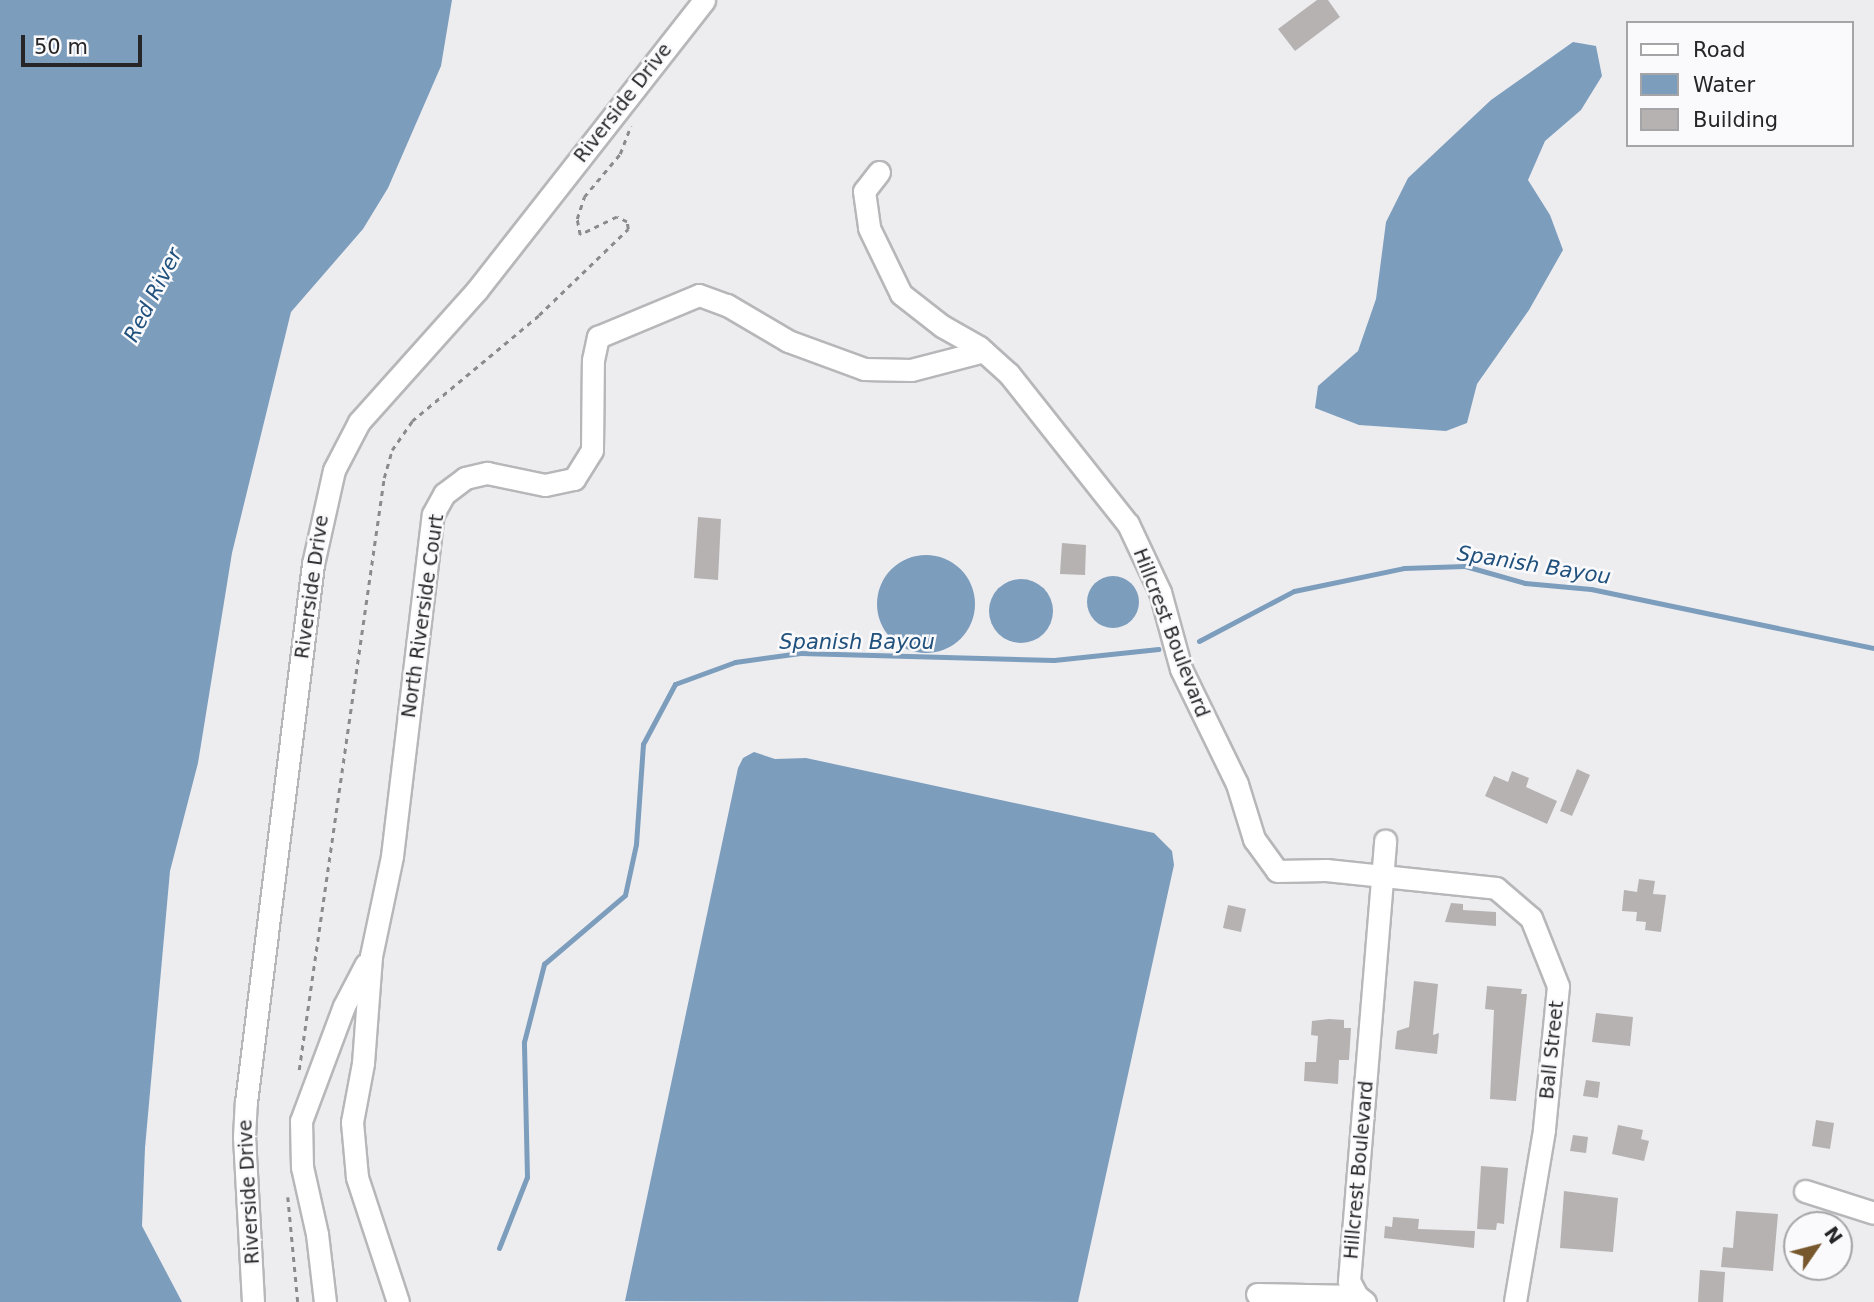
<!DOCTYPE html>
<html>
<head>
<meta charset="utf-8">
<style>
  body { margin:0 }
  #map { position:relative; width:1874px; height:1302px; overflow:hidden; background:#ededf0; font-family:"DejaVu Sans",sans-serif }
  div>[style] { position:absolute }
  .water>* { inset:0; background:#7d9dbd }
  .round { border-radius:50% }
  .stream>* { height:5px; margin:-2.5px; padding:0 2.5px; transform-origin:2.5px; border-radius:2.5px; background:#7d9dbd }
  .building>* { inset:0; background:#b6b2b1 }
  .path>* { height:2.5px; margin-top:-1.25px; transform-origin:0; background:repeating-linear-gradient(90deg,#8b8b8d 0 5px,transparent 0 10px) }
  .roads { filter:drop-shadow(2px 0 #b7b7ba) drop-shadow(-2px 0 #b7b7ba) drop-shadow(0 2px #b7b7ba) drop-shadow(0 -2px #b7b7ba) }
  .minor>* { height:21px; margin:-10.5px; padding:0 10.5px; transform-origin:10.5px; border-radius:10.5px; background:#fff }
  span { translate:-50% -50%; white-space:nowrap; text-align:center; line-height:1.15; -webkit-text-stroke:5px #fafafd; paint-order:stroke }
  .street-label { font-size:19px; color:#262628 }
  .water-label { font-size:21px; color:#20507c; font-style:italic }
  .legend { position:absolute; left:1626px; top:21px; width:228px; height:126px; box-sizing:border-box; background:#fafafd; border:2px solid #a5a5a8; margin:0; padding:9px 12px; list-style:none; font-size:21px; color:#262628 }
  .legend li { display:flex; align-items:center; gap:14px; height:35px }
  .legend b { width:35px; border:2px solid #a5a5a8 }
  .north { position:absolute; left:1783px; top:1211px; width:70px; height:70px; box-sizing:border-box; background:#fafafd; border:2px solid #a5a5a8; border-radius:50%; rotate:55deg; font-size:19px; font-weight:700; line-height:28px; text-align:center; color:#262628 }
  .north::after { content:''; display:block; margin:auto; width:24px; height:32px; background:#77582d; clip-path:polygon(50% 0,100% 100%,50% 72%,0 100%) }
  .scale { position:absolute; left:21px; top:35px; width:121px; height:32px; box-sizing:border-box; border:4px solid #262628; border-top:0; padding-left:9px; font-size:21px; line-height:24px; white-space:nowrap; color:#262628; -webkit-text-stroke:5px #fafafd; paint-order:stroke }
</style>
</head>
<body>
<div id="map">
  <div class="water">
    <div style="clip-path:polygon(0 0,452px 0,441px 66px,388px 188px,363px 229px,291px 312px,232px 553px,198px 763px,170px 871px,145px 1148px,142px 1226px,182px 1302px,0 1302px)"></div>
    <div style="clip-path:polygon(1573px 42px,1596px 46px,1602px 76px,1581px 110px,1545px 141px,1528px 180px,1550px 215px,1563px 250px,1529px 310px,1477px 384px,1467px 423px,1446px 431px,1359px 425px,1315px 408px,1318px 386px,1358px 351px,1376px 299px,1386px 222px,1408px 178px,1491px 100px)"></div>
    <div class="round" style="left:877px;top:555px;width:98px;height:98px"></div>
    <div class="round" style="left:1087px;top:576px;width:52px;height:52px"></div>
    <div class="round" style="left:989px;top:579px;width:64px;height:64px"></div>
    <div style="clip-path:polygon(754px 752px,775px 759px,806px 758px,1154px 833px,1172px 851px,1174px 865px,1078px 1302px,625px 1301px,738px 768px,743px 758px)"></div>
  </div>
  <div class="stream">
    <div style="left:1199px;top:641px;width:107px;rotate:-27.8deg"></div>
    <div style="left:1294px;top:591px;width:112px;rotate:-11.8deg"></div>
    <div style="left:1404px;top:568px;width:61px;rotate:-1.9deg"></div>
    <div style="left:1465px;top:566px;width:62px;rotate:15.8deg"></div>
    <div style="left:1525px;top:583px;width:66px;rotate:5.2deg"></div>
    <div style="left:1591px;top:589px;width:289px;rotate:11.8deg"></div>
    <div style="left:499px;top:1248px;width:76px;rotate:-68.5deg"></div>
    <div style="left:527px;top:1177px;width:135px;rotate:-91.3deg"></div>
    <div style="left:524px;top:1042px;width:81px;rotate:-75.6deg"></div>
    <div style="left:544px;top:964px;width:106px;rotate:-40.4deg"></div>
    <div style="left:625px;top:895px;width:52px;rotate:-77.8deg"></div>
    <div style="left:636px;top:844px;width:100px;rotate:-86deg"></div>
    <div style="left:643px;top:744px;width:68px;rotate:-61.9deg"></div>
    <div style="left:675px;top:684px;width:64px;rotate:-20.1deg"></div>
    <div style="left:735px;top:662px;width:66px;rotate:-7.9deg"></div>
    <div style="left:800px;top:653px;width:254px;rotate:1.6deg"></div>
    <div style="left:1054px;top:660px;width:105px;rotate:-6deg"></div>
  </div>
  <div class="building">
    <div style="clip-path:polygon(1317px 0,1328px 0,1340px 17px,1295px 51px,1278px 29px)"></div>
    <div style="clip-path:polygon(698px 517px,721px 519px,718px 580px,694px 578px)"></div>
    <div style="clip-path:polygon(1062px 543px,1086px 545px,1085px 575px,1060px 574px)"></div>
    <div style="clip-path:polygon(1577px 769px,1590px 775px,1572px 816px,1560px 811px)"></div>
    <div style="clip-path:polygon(1512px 771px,1529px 778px,1526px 787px,1557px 801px,1547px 824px,1485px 796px,1494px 776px,1508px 782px)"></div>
    <div style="clip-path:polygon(1639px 879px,1655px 881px,1653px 894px,1666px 895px,1661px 932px,1645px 930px,1646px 922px,1636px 921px,1637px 912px,1622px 911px,1624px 890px,1637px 892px)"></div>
    <div style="clip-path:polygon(1451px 903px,1463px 904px,1463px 910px,1496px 912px,1496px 926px,1445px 922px)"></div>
    <div style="clip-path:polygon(1228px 905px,1246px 909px,1241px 932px,1223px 928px)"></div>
    <div style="clip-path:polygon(1414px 981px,1438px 984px,1433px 1035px,1439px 1033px,1437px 1054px,1395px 1049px,1397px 1031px,1409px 1027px)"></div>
    <div style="clip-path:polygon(1487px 986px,1522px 989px,1521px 994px,1527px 994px,1516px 1101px,1490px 1099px,1494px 1010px,1485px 1009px)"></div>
    <div style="clip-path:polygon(1596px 1013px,1633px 1017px,1630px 1046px,1592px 1042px)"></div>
    <div style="clip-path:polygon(1329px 1019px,1344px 1020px,1344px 1028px,1351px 1028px,1349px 1060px,1339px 1060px,1338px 1084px,1304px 1081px,1305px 1062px,1316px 1062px,1318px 1036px,1311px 1035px,1312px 1021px)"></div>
    <div style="clip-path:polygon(1586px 1080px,1600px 1082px,1598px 1098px,1583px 1096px)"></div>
    <div style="clip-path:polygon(1816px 1120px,1834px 1123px,1830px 1149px,1812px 1146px)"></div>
    <div style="clip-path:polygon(1618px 1125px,1643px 1130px,1641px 1139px,1649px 1141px,1644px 1161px,1612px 1154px)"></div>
    <div style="clip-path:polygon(1573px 1135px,1588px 1137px,1586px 1153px,1570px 1151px)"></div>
    <div style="clip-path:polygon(1481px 1166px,1508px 1168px,1504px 1224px,1497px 1223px,1496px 1230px,1477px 1229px)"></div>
    <div style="clip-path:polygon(1564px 1191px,1618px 1198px,1613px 1252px,1560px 1248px)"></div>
    <div style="clip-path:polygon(1736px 1211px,1778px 1214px,1773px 1271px,1721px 1267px,1723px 1247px,1733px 1248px)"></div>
    <div style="clip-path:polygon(1393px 1217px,1419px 1219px,1418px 1229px,1475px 1231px,1474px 1248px,1384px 1238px,1385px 1226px,1392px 1227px)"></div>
    <div style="clip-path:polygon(1700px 1270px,1725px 1272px,1723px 1302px,1698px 1302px)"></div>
  </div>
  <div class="path">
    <div style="left:299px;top:1070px;width:598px;rotate:-81.83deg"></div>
    <div style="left:384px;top:478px;width:29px;rotate:-74deg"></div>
    <div style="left:392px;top:450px;width:35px;rotate:-55deg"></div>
    <div style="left:412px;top:421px;width:165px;rotate:-39.8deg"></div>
    <div style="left:539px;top:315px;width:124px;rotate:-44deg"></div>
    <div style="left:628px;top:229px;width:7px;rotate:-98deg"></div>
    <div style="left:627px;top:222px;width:11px;rotate:-153deg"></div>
    <div style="left:617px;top:217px;width:41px;rotate:154.1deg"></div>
    <div style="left:580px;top:235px;width:16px;rotate:-101deg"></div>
    <div style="left:577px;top:219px;width:23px;rotate:-72deg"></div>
    <div style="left:584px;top:197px;width:56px;rotate:-50.1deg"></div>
    <div style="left:620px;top:154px;width:30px;rotate:-69deg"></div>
    <div style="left:288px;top:1197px;width:105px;rotate:84.6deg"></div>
  </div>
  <div class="roads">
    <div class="minor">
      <div style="left:879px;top:172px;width:24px;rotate:128deg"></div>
      <div style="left:864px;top:191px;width:37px;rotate:82deg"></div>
      <div style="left:869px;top:228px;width:73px;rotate:64.1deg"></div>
      <div style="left:901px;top:294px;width:52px;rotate:38deg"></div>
      <div style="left:942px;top:326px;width:43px;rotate:29.6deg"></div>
      <div style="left:979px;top:347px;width:40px;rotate:42deg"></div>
      <div style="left:1009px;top:374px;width:191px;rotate:51.6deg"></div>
      <div style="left:1128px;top:524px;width:75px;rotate:64.8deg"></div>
      <div style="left:1160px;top:592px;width:80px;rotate:74.7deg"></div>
      <div style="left:1181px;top:669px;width:128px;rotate:64deg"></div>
      <div style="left:1237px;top:784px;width:58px;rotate:72.8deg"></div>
      <div style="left:1254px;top:839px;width:39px;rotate:54deg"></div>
      <div style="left:1277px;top:871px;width:49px;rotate:-1.2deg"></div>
      <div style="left:1326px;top:870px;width:171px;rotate:6deg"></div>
      <div style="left:1496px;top:888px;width:46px;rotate:40.6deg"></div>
      <div style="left:1531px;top:918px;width:73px;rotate:68.3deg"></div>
      <div style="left:1558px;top:986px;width:145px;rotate:95.6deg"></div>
      <div style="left:1544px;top:1130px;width:174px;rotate:99.6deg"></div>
      <div style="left:1805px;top:1191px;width:72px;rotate:17.7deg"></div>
      <div style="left:1257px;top:1294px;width:100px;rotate:1.1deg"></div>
      <div style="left:1357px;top:1296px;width:10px;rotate:37deg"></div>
      <div style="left:1357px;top:1296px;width:17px;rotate:-118deg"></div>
      <div style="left:1349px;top:1281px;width:442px;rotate:-85.3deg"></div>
      <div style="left:253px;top:1302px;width:165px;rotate:-93.1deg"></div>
      <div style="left:244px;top:1137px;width:35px;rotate:-87deg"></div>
      <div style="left:246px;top:1102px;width:542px;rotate:-82.9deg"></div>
      <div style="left:313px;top:564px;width:96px;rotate:-77.4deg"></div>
      <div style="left:334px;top:470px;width:54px;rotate:-62.5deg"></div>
      <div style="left:359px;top:422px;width:177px;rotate:-48.2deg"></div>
      <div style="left:477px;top:290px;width:368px;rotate:-51.9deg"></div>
      <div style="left:325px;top:1302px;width:68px;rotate:-96.7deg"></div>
      <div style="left:317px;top:1234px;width:69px;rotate:-102.6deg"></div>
      <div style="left:302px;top:1167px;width:46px;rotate:-91.2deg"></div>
      <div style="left:301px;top:1121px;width:123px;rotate:-69.5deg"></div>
      <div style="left:344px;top:1006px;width:47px;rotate:-62.4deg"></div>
      <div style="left:398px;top:1302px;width:132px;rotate:-108.2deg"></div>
      <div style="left:357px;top:1177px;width:55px;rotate:-95.2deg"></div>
      <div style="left:352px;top:1122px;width:60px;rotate:-79.4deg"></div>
      <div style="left:363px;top:1063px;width:107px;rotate:-85.7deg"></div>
      <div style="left:371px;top:956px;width:102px;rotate:-78.1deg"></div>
      <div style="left:392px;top:856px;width:344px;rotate:-83.2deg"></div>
      <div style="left:433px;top:514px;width:23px;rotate:-61deg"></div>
      <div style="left:444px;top:494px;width:26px;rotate:-37deg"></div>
      <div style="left:465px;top:478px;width:23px;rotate:-13deg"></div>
      <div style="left:487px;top:473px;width:59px;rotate:11.7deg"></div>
      <div style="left:545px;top:485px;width:30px;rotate:-12deg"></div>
      <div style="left:574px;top:479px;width:34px;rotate:-58deg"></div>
      <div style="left:592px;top:450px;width:90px;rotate:-89.4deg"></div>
      <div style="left:593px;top:360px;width:24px;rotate:-78deg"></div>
      <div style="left:598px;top:337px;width:109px;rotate:-22.6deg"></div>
      <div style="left:699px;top:295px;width:30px;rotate:20deg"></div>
      <div style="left:727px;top:305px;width:71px;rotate:30.5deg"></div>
      <div style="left:788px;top:341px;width:81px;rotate:20.2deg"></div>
      <div style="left:864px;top:369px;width:47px;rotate:1.2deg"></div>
      <div style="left:911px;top:370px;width:75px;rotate:-14.6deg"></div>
    </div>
  </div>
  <div class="street-label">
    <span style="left:623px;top:103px;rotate:-52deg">Riverside Drive</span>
    <span style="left:312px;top:587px;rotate:-82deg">Riverside Drive</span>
    <span style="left:423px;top:616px;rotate:-82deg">North Riverside Court</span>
    <span style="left:1171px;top:633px;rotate:69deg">Hillcrest Boulevard</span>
    <span style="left:1552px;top:1050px;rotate:-84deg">Ball Street</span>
    <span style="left:1359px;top:1170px;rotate:-85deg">Hillcrest Boulevard</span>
    <span style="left:249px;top:1192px;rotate:-93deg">Riverside Drive</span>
  </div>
  <div class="water-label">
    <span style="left:153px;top:295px;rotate:-63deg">Red River</span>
    <span style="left:1534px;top:565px;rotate:9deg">Spanish Bayou</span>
    <span style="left:857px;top:642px">Spanish Bayou</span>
  </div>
  <ul class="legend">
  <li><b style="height:9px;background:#fff"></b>Road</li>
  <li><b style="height:19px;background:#7d9dbd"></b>Water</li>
  <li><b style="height:19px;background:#b6b2b1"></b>Building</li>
  </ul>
  <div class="north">N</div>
  <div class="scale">50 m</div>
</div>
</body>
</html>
